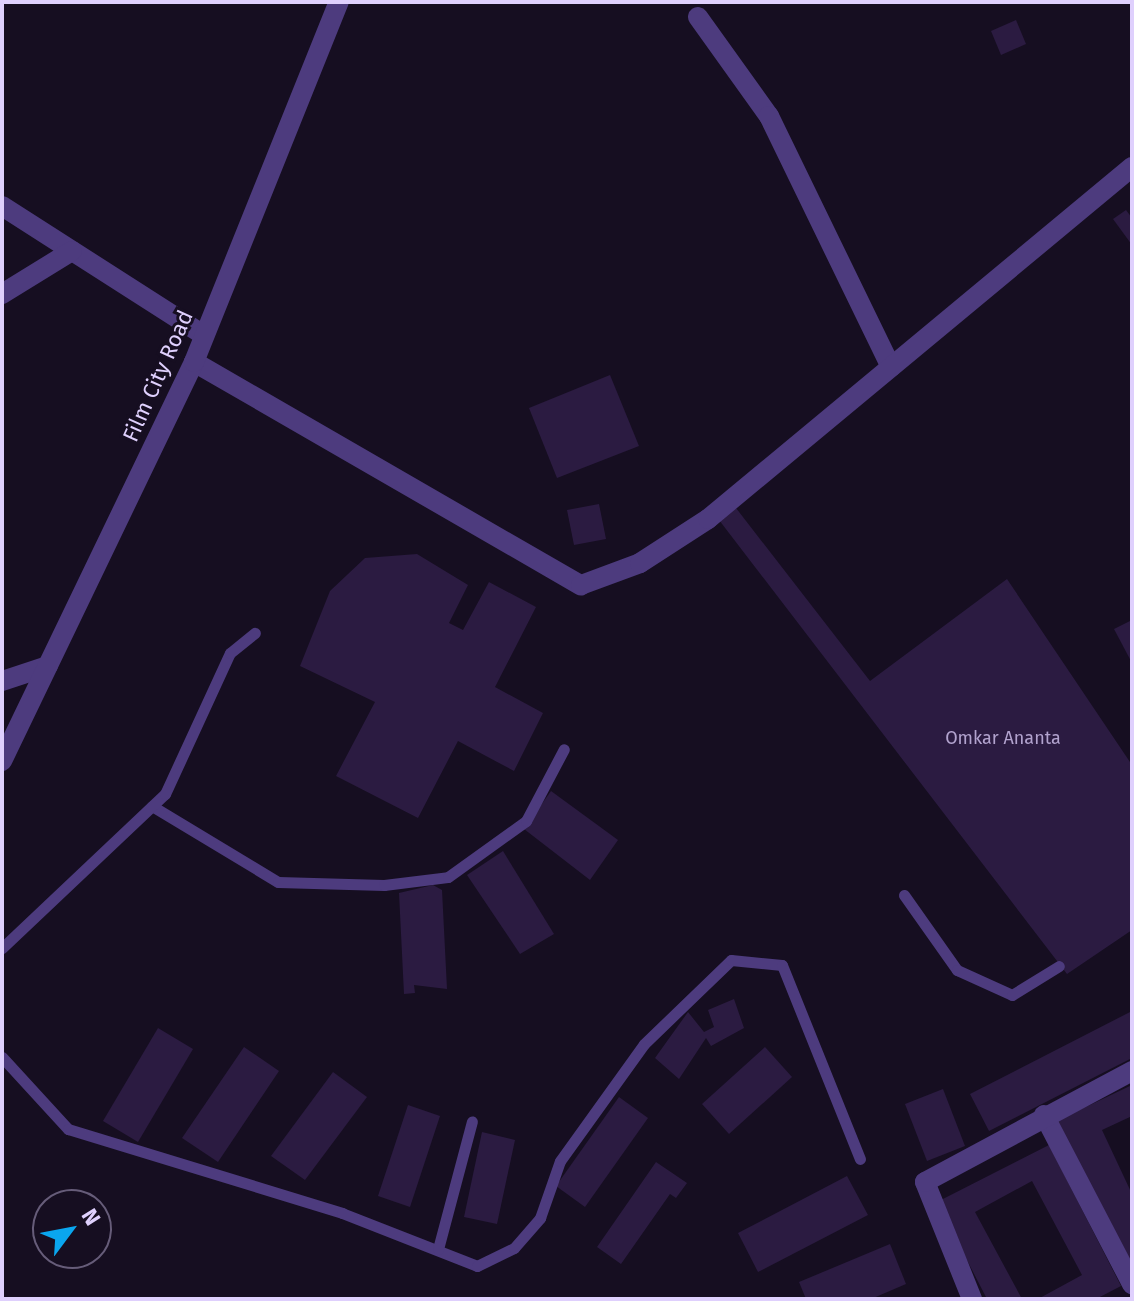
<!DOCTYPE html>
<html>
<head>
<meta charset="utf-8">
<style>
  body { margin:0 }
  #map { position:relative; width:1134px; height:1301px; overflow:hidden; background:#160e21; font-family:"Fira Sans",sans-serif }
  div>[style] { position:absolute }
  .building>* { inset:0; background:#2b1b41 }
  .service>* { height:11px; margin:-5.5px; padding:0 5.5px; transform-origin:5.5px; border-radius:5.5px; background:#4d3b7e }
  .minor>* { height:20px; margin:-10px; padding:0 10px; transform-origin:10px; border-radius:10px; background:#4d3b7e }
  .tertiary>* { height:20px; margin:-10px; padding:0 10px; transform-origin:10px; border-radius:10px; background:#4d3b7e }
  span { translate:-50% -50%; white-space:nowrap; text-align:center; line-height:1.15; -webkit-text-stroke:6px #160e21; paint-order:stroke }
  .number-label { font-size:18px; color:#b2a3ce }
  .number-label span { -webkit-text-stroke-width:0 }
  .street-label { font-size:22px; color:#dfd0fd }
  .frame { position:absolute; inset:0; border:4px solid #dfd0fd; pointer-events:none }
  .north { position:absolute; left:32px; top:1189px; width:80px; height:80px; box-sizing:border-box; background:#160e21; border:2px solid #665c79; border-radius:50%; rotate:58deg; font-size:22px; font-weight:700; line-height:32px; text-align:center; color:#dfd0fd }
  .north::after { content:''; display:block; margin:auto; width:28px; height:36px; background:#0aa6ef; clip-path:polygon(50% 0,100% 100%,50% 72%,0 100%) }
</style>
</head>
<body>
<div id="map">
  <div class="building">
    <div style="clip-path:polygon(1016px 20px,1026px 44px,1001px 55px,991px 31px)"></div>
    <div style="clip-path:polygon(1126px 210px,1132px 218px,1132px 245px,1113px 219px)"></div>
    <div style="clip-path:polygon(610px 375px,639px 446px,557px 478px,529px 408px)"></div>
    <div style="clip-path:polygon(599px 504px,606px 539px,574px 545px,567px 510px)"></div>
    <div style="clip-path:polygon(736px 508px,870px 681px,1007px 579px,1132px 765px,1132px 930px,1067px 974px,719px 520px)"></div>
    <div style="clip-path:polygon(417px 554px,468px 585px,449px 623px,463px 630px,489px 582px,536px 607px,495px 687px,543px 713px,514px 771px,458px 741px,418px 818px,336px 776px,375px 702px,300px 666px,330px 591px,365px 558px)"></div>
    <div style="clip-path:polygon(1132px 620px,1132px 663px,1114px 629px)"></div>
    <div style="clip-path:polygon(551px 791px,618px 840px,590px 880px,524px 829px)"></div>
    <div style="clip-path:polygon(503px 851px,554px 934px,520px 954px,467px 875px)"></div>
    <div style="clip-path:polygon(433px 885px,442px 890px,447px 989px,414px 985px,415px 993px,404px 994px,399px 893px)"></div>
    <div style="clip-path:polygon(734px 999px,744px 1028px,711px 1046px,706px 1038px,679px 1079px,655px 1058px,688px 1012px,704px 1032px,714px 1027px,708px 1010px)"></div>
    <div style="clip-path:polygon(1132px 1011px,1132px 1058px,989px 1131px,970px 1094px)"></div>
    <div style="clip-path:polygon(158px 1028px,193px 1049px,138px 1142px,103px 1121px)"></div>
    <div style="clip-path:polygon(244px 1047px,279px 1071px,218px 1162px,182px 1138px)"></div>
    <div style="clip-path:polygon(765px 1047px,792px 1077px,729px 1134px,702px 1104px)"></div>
    <div style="clip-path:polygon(333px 1072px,367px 1097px,305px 1180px,271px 1156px)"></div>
    <div style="clip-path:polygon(1132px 1085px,1132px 1116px,1102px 1130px,1132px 1194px,1132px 1263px,1052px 1123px)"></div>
    <div style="clip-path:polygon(943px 1089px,965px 1146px,927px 1161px,905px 1104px)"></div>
    <div style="clip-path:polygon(619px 1097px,648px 1118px,585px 1207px,556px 1186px)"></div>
    <div style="clip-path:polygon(408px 1105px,440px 1116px,410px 1207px,378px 1196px)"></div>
    <div style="clip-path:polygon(482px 1132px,515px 1140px,497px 1224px,464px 1217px)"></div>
    <div style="clip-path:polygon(1049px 1145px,1121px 1286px,1096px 1299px,1038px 1299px,1082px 1275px,1032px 1181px,975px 1212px,1022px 1299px,987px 1299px,937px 1202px)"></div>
    <div style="clip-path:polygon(656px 1162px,687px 1183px,676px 1198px,670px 1194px,621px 1264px,597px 1247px)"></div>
    <div style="clip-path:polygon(847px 1176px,868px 1215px,758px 1272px,738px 1233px)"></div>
    <div style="clip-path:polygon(890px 1244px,906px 1284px,871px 1299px,806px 1299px,799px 1282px)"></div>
  </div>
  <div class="service">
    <div style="left:152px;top:806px;width:147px;rotate:31.1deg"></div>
    <div style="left:278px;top:882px;width:106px;rotate:1.6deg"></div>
    <div style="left:384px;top:885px;width:64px;rotate:-7.1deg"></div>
    <div style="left:448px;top:877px;width:96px;rotate:-35.7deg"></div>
    <div style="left:526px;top:821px;width:81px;rotate:-62.2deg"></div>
    <div style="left:904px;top:895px;width:92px;rotate:54.8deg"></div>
    <div style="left:957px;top:970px;width:60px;rotate:24.4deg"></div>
    <div style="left:1012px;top:995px;width:55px;rotate:-31.7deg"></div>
    <div style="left:2px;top:948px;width:224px;rotate:-43.4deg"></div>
    <div style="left:165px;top:794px;width:155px;rotate:-65.3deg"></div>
    <div style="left:230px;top:653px;width:32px;rotate:-39deg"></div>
    <div style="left:2px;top:1057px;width:98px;rotate:47.5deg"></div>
    <div style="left:68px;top:1129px;width:287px;rotate:17deg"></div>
    <div style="left:342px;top:1213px;width:145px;rotate:21.4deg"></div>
    <div style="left:477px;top:1266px;width:41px;rotate:-25.9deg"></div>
    <div style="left:514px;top:1248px;width:40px;rotate:-49deg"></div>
    <div style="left:540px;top:1218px;width:60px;rotate:-70.7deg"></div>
    <div style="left:560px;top:1161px;width:144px;rotate:-54.3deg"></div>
    <div style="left:644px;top:1044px;width:121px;rotate:-44deg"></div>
    <div style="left:731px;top:960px;width:51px;rotate:5.6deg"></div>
    <div style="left:782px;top:965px;width:209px;rotate:68.1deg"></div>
    <div style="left:438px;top:1249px;width:132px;rotate:-75.1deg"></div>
  </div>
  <div class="minor">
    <div style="left:698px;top:17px;width:122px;rotate:54.4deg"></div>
    <div style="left:769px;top:116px;width:279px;rotate:64.1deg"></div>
    <div style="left:2px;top:206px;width:240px;rotate:32.6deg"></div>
    <div style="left:2px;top:294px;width:82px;rotate:-31.6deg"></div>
    <div style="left:2px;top:681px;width:48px;rotate:-18.1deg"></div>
    <div style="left:1044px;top:1115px;width:191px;rotate:62.5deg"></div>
    <div style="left:972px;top:1299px;width:126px;rotate:-111.9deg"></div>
    <div style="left:925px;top:1182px;width:235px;rotate:-28.2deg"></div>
  </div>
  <div class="tertiary">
    <div style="left:194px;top:362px;width:447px;rotate:30deg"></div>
    <div style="left:581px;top:585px;width:63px;rotate:-20.4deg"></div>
    <div style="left:640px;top:563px;width:81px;rotate:-32.9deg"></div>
    <div style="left:708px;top:519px;width:551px;rotate:-39.7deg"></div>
    <div style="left:2px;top:761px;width:443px;rotate:-64.3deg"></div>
    <div style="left:194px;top:362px;width:388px;rotate:-68.1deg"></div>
  </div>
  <div class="number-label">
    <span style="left:1003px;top:738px">Omkar Ananta</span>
  </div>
  <div class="street-label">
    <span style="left:158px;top:376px;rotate:-66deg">Film City Road</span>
  </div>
  <div class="frame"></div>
  <div class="north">N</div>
</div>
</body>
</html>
